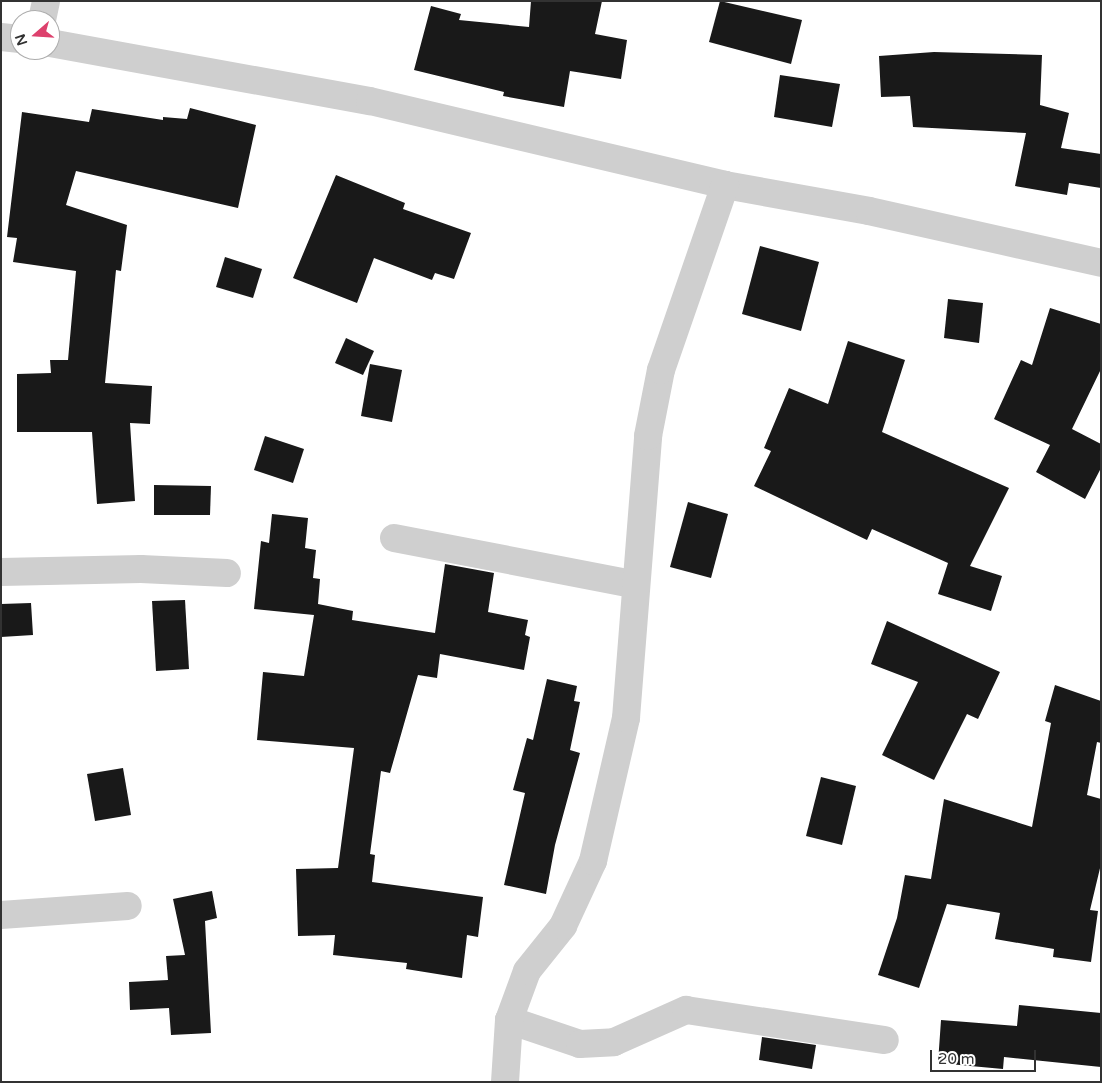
<!DOCTYPE html>
<html>
<head>
<meta charset="utf-8">
<style>
  body { margin:0 }
  #map { position:relative; width:1102px; height:1083px; overflow:hidden; background:#fff; font-family:"Varela Round",sans-serif }
  div>[style] { position:absolute }
  .building>* { inset:0; background:#191919 }
  .minor>* { height:28px; margin:-14px; padding:0 14px; transform-origin:14px; border-radius:14px; background:#cfcfcf }
  span { translate:-50% -50%; white-space:nowrap; text-align:center; line-height:1.15; -webkit-text-stroke:5px #fff; paint-order:stroke }
  .frame { position:absolute; inset:0; border:2px solid #323232; pointer-events:none }
  .north { position:absolute; left:10px; top:10px; width:50px; height:50px; box-sizing:border-box; background:#fff; border:1px solid #adadad; border-radius:50%; rotate:251deg; font-size:14px; font-weight:700; line-height:20px; text-align:center; color:#323232 }
  .north::after { content:''; display:block; margin:auto; width:18px; height:22px; background:#dd416d; clip-path:polygon(50% 0,100% 100%,50% 72%,0 100%) }
  .scale { position:absolute; left:930px; top:1050px; width:106px; height:22px; box-sizing:border-box; border:2px solid #323232; border-top:0; padding-left:6px; font-size:15px; line-height:18px; white-space:nowrap; color:#323232; -webkit-text-stroke:4px #fff; paint-order:stroke }
</style>
</head>
<body>
<div id="map">
  <div class="building">
    <div style="clip-path:polygon(531px 1px,602px 1px,595px 34px,627px 40px,621px 79px,570px 71px,564px 107px,503px 96px,504px 92px,414px 70px,431px 6px,461px 14px,459px 20px,529px 27px)"></div>
    <div style="clip-path:polygon(720px 1px,802px 20px,791px 64px,709px 42px)"></div>
    <div style="clip-path:polygon(934px 52px,1042px 55px,1040px 105px,1069px 113px,1061px 148px,1101px 154px,1101px 188px,1069px 183px,1067px 195px,1015px 186px,1026px 133px,913px 127px,910px 96px,881px 97px,879px 56px)"></div>
    <div style="clip-path:polygon(780px 75px,840px 84px,832px 127px,774px 117px)"></div>
    <div style="clip-path:polygon(190px 108px,256px 125px,238px 208px,76px 171px,66px 205px,127px 225px,121px 271px,116px 270px,105px 383px,152px 386px,150px 424px,130px 423px,135px 501px,97px 504px,92px 432px,17px 432px,17px 374px,51px 373px,50px 360px,68px 360px,76px 271px,13px 262px,17px 238px,7px 237px,22px 112px,89px 122px,92px 109px,163px 120px,163px 117px,187px 119px)"></div>
    <div style="clip-path:polygon(336px 175px,405px 203px,403px 209px,471px 233px,454px 279px,435px 273px,432px 280px,374px 258px,357px 303px,293px 278px)"></div>
    <div style="clip-path:polygon(760px 246px,819px 262px,801px 331px,742px 314px)"></div>
    <div style="clip-path:polygon(225px 257px,262px 269px,253px 298px,216px 287px)"></div>
    <div style="clip-path:polygon(948px 299px,983px 303px,979px 343px,944px 338px)"></div>
    <div style="clip-path:polygon(1050px 308px,1101px 324px,1101px 369px,1072px 429px,1101px 444px,1101px 468px,1085px 499px,1036px 472px,1050px 445px,994px 419px,1021px 360px,1032px 365px)"></div>
    <div style="clip-path:polygon(346px 338px,374px 351px,363px 375px,335px 363px)"></div>
    <div style="clip-path:polygon(848px 341px,905px 360px,882px 432px,1009px 488px,970px 566px,1002px 576px,991px 611px,938px 594px,948px 563px,872px 529px,867px 540px,754px 486px,771px 451px,764px 448px,789px 388px,828px 404px)"></div>
    <div style="clip-path:polygon(370px 364px,402px 370px,392px 422px,361px 416px)"></div>
    <div style="clip-path:polygon(265px 436px,304px 449px,293px 483px,254px 470px)"></div>
    <div style="clip-path:polygon(154px 485px,211px 486px,210px 515px,154px 515px)"></div>
    <div style="clip-path:polygon(688px 502px,728px 514px,711px 578px,670px 567px)"></div>
    <div style="clip-path:polygon(272px 514px,308px 518px,305px 548px,316px 550px,313px 578px,320px 579px,318px 604px,353px 611px,352px 620px,435px 633px,445px 564px,494px 573px,488px 612px,528px 620px,525px 635px,530px 637px,524px 670px,440px 654px,437px 678px,418px 675px,390px 773px,381px 771px,370px 854px,375px 855px,372px 882px,483px 897px,478px 937px,467px 935px,462px 978px,406px 969px,407px 963px,333px 955px,335px 935px,298px 936px,296px 869px,338px 868px,354px 748px,257px 740px,263px 672px,304px 676px,314px 615px,254px 609px,261px 541px,269px 543px)"></div>
    <div style="clip-path:polygon(185px 600px,189px 669px,156px 671px,152px 601px)"></div>
    <div style="clip-path:polygon(31px 603px,33px 635px,1px 637px,1px 604px)"></div>
    <div style="clip-path:polygon(887px 621px,1000px 672px,978px 719px,967px 714px,934px 780px,882px 755px,918px 682px,871px 664px)"></div>
    <div style="clip-path:polygon(547px 679px,577px 686px,574px 701px,580px 702px,570px 750px,580px 753px,555px 845px,546px 894px,504px 885px,525px 793px,513px 790px,527px 738px,533px 740px)"></div>
    <div style="clip-path:polygon(1055px 685px,1101px 701px,1101px 743px,1097px 742px,1087px 795px,1101px 799px,1101px 864px,1090px 910px,1098px 911px,1091px 962px,1053px 957px,1054px 949px,995px 939px,1000px 913px,947px 904px,919px 988px,878px 975px,897px 918px,905px 875px,931px 879px,944px 799px,1032px 827px,1051px 723px,1045px 721px)"></div>
    <div style="clip-path:polygon(123px 768px,131px 815px,95px 821px,87px 774px)"></div>
    <div style="clip-path:polygon(821px 777px,856px 786px,842px 845px,806px 836px)"></div>
    <div style="clip-path:polygon(212px 891px,217px 918px,205px 921px,211px 1033px,171px 1035px,169px 1008px,130px 1010px,129px 982px,168px 980px,166px 956px,185px 955px,173px 899px)"></div>
    <div style="clip-path:polygon(1019px 1005px,1101px 1013px,1101px 1067px,1004px 1057px,1003px 1069px,938px 1063px,941px 1020px,1017px 1026px)"></div>
    <div style="clip-path:polygon(762px 1037px,816px 1045px,812px 1069px,759px 1060px)"></div>
  </div>
  <div class="minor">
    <div style="left:42px;top:20px;width:19px;rotate:-78deg"></div>
    <div style="left:1px;top:37px;width:19px;rotate:6deg"></div>
    <div style="left:50px;top:43px;width:325px;rotate:10.3deg"></div>
    <div style="left:370px;top:101px;width:365px;rotate:13.3deg"></div>
    <div style="left:725px;top:185px;width:146px;rotate:10.2deg"></div>
    <div style="left:869px;top:211px;width:238px;rotate:12.6deg"></div>
    <div style="left:394px;top:538px;width:244px;rotate:10.9deg"></div>
    <div style="left:1px;top:572px;width:140px;rotate:-1.2deg"></div>
    <div style="left:141px;top:569px;width:86px;rotate:2.7deg"></div>
    <div style="left:1px;top:915px;width:127px;rotate:-4.1deg"></div>
    <div style="left:509px;top:1020px;width:75px;rotate:18.7deg"></div>
    <div style="left:580px;top:1044px;width:34px;rotate:-3deg"></div>
    <div style="left:614px;top:1042px;width:79px;rotate:-24deg"></div>
    <div style="left:686px;top:1010px;width:201px;rotate:8.6deg"></div>
    <div style="left:505px;top:1082px;width:62px;rotate:-86.3deg"></div>
    <div style="left:509px;top:1020px;width:52px;rotate:-69.8deg"></div>
    <div style="left:527px;top:971px;width:58px;rotate:-51.3deg"></div>
    <div style="left:563px;top:926px;width:72px;rotate:-65.2deg"></div>
    <div style="left:593px;top:861px;width:147px;rotate:-77deg"></div>
    <div style="left:626px;top:718px;width:283px;rotate:-85.5deg"></div>
    <div style="left:648px;top:436px;width:67px;rotate:-78.9deg"></div>
    <div style="left:661px;top:370px;width:196px;rotate:-70.9deg"></div>
  </div>
  <div class="frame"></div>
  <div class="north">N</div>
  <div class="scale">20 m</div>
</div>
</body>
</html>
